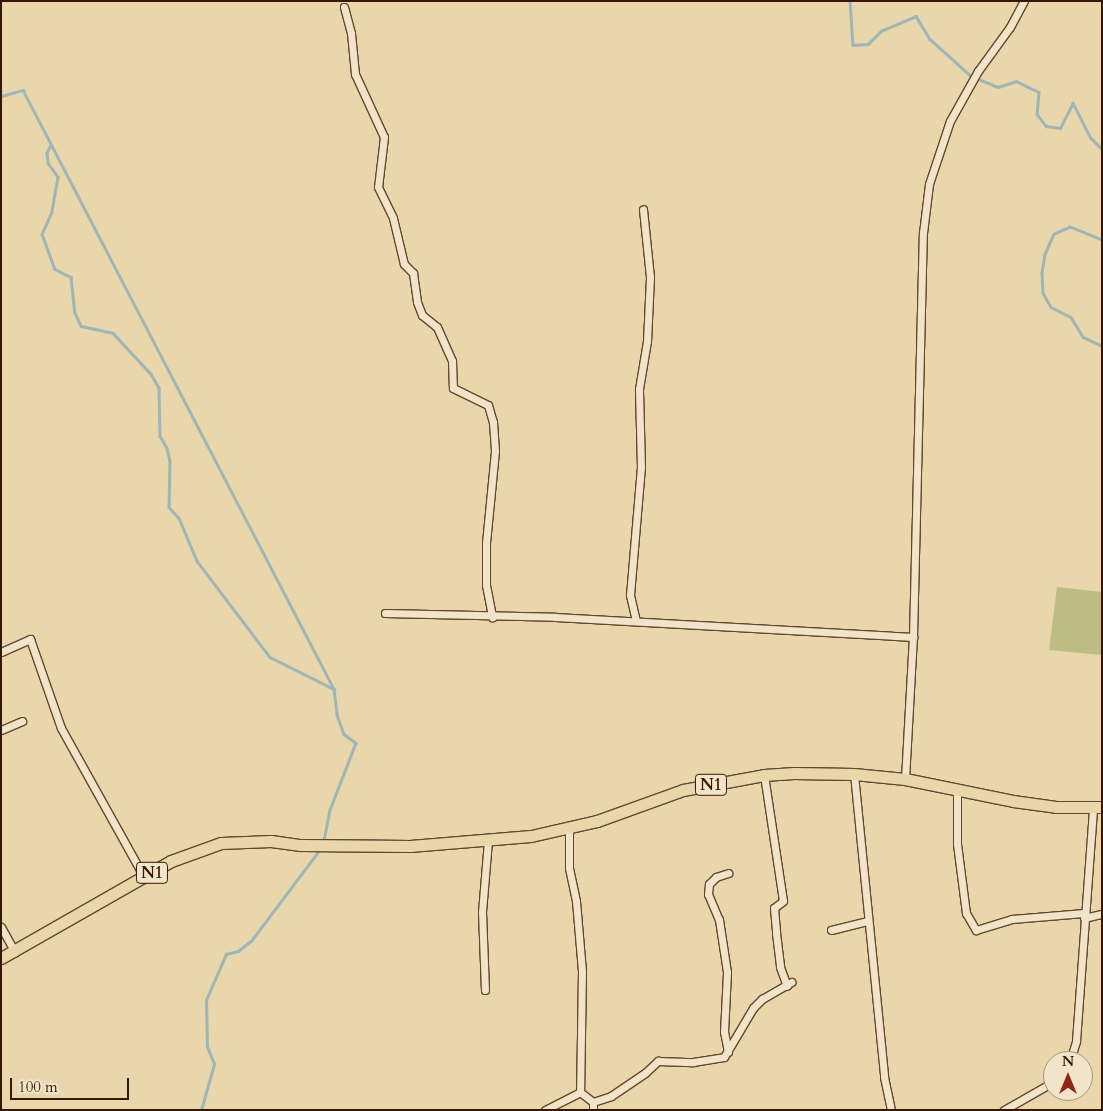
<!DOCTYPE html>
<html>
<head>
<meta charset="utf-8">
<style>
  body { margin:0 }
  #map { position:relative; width:1103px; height:1111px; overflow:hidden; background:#e9d6ab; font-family:Cardo,serif }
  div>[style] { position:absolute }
  .green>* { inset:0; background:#bdbc84 }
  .stream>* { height:2.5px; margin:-1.25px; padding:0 1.25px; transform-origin:1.25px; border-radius:1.25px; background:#9eb6b6 }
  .roads { filter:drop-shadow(1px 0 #64462f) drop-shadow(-1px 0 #64462f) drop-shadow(0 1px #64462f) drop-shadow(0 -1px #64462f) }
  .minor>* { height:7px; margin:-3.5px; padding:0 3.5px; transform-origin:3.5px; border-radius:3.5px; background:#f1e4c8 }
  .primary>* { height:11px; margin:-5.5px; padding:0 5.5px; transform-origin:5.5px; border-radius:5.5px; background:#e9d6ab }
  span { translate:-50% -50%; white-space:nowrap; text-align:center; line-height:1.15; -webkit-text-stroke:4px #f1e4c8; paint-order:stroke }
  .shield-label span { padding:1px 4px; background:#f1e4c8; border:1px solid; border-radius:4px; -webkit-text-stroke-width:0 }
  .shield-label { font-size:16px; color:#371606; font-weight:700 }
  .frame { position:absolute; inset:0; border:2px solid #371606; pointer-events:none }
  .north { position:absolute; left:1043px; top:1051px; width:50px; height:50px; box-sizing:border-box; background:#f1e4c8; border:1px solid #a7927a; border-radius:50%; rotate:0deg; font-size:14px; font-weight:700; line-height:20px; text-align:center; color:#371606 }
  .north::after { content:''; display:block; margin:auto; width:18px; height:22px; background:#8f2418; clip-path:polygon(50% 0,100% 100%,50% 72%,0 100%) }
  .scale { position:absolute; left:10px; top:1078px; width:119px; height:22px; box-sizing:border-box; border:2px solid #371606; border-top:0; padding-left:6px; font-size:15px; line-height:18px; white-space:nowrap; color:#371606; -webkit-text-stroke:4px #f1e4c8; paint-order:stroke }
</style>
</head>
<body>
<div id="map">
  <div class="green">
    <div style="clip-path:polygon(1057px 587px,1102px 592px,1102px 655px,1049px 650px)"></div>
  </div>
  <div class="stream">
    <div style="left:850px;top:1px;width:44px;rotate:86.1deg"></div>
    <div style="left:853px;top:45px;width:15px;rotate:-4deg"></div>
    <div style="left:868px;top:44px;width:18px;rotate:-45deg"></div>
    <div style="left:881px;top:31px;width:38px;rotate:-23deg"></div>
    <div style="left:916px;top:16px;width:27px;rotate:59deg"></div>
    <div style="left:930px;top:39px;width:55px;rotate:42.1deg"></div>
    <div style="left:971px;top:76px;width:29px;rotate:22deg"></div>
    <div style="left:998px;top:87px;width:19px;rotate:-18deg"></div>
    <div style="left:1016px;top:81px;width:25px;rotate:26deg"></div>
    <div style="left:1039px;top:92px;width:22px;rotate:95deg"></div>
    <div style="left:1037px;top:114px;width:15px;rotate:53deg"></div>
    <div style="left:1046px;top:126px;width:14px;rotate:8deg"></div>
    <div style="left:1060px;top:128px;width:28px;rotate:-63deg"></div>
    <div style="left:1073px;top:103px;width:39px;rotate:63deg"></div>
    <div style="left:1091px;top:138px;width:16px;rotate:45deg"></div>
    <div style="left:1px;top:96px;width:23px;rotate:-15deg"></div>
    <div style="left:23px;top:90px;width:675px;rotate:62.56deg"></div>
    <div style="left:334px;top:689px;width:26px;rotate:83deg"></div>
    <div style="left:337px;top:715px;width:20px;rotate:70deg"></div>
    <div style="left:344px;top:734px;width:15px;rotate:37deg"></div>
    <div style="left:356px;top:743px;width:72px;rotate:111.2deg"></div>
    <div style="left:330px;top:810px;width:33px;rotate:101deg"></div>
    <div style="left:51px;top:145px;width:9px;rotate:117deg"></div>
    <div style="left:47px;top:153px;width:10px;rotate:84deg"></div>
    <div style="left:48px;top:163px;width:17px;rotate:54deg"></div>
    <div style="left:58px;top:177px;width:36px;rotate:100deg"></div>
    <div style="left:52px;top:212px;width:24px;rotate:114deg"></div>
    <div style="left:42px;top:234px;width:37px;rotate:70deg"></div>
    <div style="left:55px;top:269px;width:18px;rotate:27deg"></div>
    <div style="left:71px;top:277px;width:36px;rotate:84deg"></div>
    <div style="left:75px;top:313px;width:14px;rotate:65deg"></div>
    <div style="left:81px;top:326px;width:33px;rotate:12deg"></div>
    <div style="left:113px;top:333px;width:56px;rotate:47.2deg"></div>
    <div style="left:151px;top:374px;width:16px;rotate:60deg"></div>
    <div style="left:159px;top:388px;width:48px;rotate:88.8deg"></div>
    <div style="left:160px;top:436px;width:14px;rotate:60deg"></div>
    <div style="left:167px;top:448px;width:13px;rotate:77deg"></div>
    <div style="left:170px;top:461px;width:46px;rotate:91.2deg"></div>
    <div style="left:169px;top:507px;width:15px;rotate:48deg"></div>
    <div style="left:179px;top:518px;width:47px;rotate:67.3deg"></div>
    <div style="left:197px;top:561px;width:121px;rotate:52.8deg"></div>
    <div style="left:270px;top:657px;width:72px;rotate:26.6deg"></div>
    <div style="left:1102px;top:240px;width:35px;rotate:-158deg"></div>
    <div style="left:1070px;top:227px;width:17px;rotate:156deg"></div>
    <div style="left:1054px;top:234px;width:22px;rotate:114deg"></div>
    <div style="left:1045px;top:254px;width:19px;rotate:99deg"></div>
    <div style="left:1042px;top:273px;width:20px;rotate:87deg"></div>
    <div style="left:1043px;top:293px;width:16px;rotate:60deg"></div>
    <div style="left:1051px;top:307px;width:22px;rotate:27deg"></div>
    <div style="left:1071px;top:317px;width:23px;rotate:59deg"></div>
    <div style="left:1083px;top:337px;width:21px;rotate:25deg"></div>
    <div style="left:201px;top:1110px;width:48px;rotate:-74.2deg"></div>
    <div style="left:214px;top:1064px;width:18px;rotate:-112deg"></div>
    <div style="left:207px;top:1047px;width:47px;rotate:-91.2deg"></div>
    <div style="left:206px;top:1000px;width:50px;rotate:-66.5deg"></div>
    <div style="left:226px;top:954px;width:12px;rotate:-14deg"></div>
    <div style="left:238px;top:951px;width:16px;rotate:-38deg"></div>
    <div style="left:251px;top:941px;width:115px;rotate:-53.1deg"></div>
  </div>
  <div class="roads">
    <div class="minor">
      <div style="left:344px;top:7px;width:27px;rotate:75deg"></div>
      <div style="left:351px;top:33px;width:41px;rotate:84.4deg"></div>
      <div style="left:355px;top:74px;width:69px;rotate:65.3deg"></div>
      <div style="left:384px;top:137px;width:50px;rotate:96.8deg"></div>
      <div style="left:378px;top:187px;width:34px;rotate:64deg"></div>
      <div style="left:393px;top:218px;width:47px;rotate:76.6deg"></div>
      <div style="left:404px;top:264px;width:13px;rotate:45deg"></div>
      <div style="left:413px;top:273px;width:29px;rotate:82deg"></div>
      <div style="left:417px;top:302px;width:14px;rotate:69deg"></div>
      <div style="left:422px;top:315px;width:19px;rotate:39deg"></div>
      <div style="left:437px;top:327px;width:37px;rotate:66deg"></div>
      <div style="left:452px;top:361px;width:27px;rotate:88deg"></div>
      <div style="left:453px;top:388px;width:39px;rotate:26deg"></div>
      <div style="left:488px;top:405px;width:18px;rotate:74deg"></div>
      <div style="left:493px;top:422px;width:29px;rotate:86deg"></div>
      <div style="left:495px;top:451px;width:92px;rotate:95.6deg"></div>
      <div style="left:486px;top:543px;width:42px;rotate:90deg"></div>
      <div style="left:486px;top:585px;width:33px;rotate:79deg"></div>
      <div style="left:385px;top:613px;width:170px;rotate:1.3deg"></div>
      <div style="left:555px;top:617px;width:359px;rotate:3.2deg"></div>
      <div style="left:636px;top:621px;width:27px;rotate:-103deg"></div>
      <div style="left:630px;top:595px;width:128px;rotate:-85.1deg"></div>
      <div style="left:641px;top:467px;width:78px;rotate:-91.5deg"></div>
      <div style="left:639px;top:389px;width:49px;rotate:-80.5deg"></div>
      <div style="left:647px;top:341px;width:64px;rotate:-87.3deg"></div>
      <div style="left:650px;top:277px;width:68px;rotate:-95.9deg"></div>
      <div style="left:1px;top:652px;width:32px;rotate:-24deg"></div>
      <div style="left:30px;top:639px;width:94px;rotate:70.8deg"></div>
      <div style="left:61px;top:728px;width:171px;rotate:60.9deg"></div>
      <div style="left:1px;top:730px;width:23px;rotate:-23deg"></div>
      <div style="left:854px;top:774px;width:304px;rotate:84.3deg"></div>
      <div style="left:884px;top:1077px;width:34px;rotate:78deg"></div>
      <div style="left:764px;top:775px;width:127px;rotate:81.4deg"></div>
      <div style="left:783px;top:901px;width:11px;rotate:142deg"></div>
      <div style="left:774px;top:908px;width:25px;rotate:85deg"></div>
      <div style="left:776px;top:933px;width:34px;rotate:83deg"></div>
      <div style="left:780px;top:967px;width:20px;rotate:70deg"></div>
      <div style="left:905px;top:779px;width:142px;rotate:-86.8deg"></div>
      <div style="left:913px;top:637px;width:404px;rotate:-88.6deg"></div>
      <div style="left:923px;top:233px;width:49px;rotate:-83deg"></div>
      <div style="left:929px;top:184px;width:66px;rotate:-71.6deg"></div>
      <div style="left:950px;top:121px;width:57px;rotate:-60.8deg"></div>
      <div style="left:978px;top:71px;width:54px;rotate:-54deg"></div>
      <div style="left:1010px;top:27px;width:30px;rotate:-62deg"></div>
      <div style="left:957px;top:789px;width:55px;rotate:90deg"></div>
      <div style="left:957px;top:844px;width:70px;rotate:82.6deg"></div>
      <div style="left:966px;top:913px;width:20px;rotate:60deg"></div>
      <div style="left:976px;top:930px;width:38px;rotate:-17deg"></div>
      <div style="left:1012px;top:919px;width:72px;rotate:-4.8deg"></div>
      <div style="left:569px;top:828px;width:40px;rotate:90deg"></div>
      <div style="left:569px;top:868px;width:34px;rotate:78deg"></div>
      <div style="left:576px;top:901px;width:70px;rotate:85.1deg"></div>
      <div style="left:582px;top:971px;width:121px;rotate:90.9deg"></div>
      <div style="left:580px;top:1092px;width:16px;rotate:38deg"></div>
      <div style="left:593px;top:1102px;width:8px;rotate:90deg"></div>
      <div style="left:1084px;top:918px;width:18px;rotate:-13deg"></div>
      <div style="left:1px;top:927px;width:29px;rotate:61deg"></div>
      <div style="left:831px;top:930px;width:37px;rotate:-14deg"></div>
      <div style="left:485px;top:990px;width:78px;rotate:-92.2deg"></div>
      <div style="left:482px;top:912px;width:71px;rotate:-85.2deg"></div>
      <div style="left:728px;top:1052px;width:20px;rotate:-101deg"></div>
      <div style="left:724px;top:1032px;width:60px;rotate:-87.1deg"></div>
      <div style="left:727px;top:972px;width:53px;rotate:-98.7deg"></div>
      <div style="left:719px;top:920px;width:28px;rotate:-113deg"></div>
      <div style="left:708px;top:894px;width:10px;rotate:-84deg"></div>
      <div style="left:709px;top:884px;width:10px;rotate:-45deg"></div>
      <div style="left:716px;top:877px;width:13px;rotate:-18deg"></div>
      <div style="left:1070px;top:1061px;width:21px;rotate:-73deg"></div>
      <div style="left:1076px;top:1041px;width:234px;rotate:-85.8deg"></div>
      <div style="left:593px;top:1102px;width:19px;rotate:-18deg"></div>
      <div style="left:611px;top:1096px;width:41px;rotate:-34.1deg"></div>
      <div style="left:645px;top:1073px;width:18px;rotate:-43deg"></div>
      <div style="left:658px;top:1061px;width:35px;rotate:2deg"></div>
      <div style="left:693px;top:1062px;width:31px;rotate:-9deg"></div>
      <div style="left:724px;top:1057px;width:57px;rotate:-59.4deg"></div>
      <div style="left:753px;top:1008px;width:13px;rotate:-45deg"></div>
      <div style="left:762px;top:999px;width:34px;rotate:-30deg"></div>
      <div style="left:545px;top:1110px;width:39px;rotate:-27deg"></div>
      <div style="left:1004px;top:1110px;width:56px;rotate:-29.7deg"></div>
    </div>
    <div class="primary">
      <div style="left:1px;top:958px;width:196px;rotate:-29.7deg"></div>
      <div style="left:171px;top:861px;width:53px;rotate:-19.8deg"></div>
      <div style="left:221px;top:843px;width:50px;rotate:-2.3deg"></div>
      <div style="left:271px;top:841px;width:30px;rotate:8deg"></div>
      <div style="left:301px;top:845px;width:109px;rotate:0.5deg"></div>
      <div style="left:410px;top:846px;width:121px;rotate:-4.7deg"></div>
      <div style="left:531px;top:836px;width:68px;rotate:-12.8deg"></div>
      <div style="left:597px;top:821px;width:91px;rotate:-19.8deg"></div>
      <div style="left:683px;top:790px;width:82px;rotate:-10.5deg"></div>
      <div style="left:764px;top:775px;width:30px;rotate:-4deg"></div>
      <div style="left:794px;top:773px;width:60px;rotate:1deg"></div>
      <div style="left:854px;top:774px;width:51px;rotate:5.6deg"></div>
      <div style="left:905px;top:779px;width:110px;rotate:11.5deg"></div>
      <div style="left:1013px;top:801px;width:43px;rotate:7.9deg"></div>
      <div style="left:1056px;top:807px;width:46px"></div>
    </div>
  </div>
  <div class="shield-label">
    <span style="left:711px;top:785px">N1</span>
    <span style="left:152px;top:873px">N1</span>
  </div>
  <div class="frame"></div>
  <div class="north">N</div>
  <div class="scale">100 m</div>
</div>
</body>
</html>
